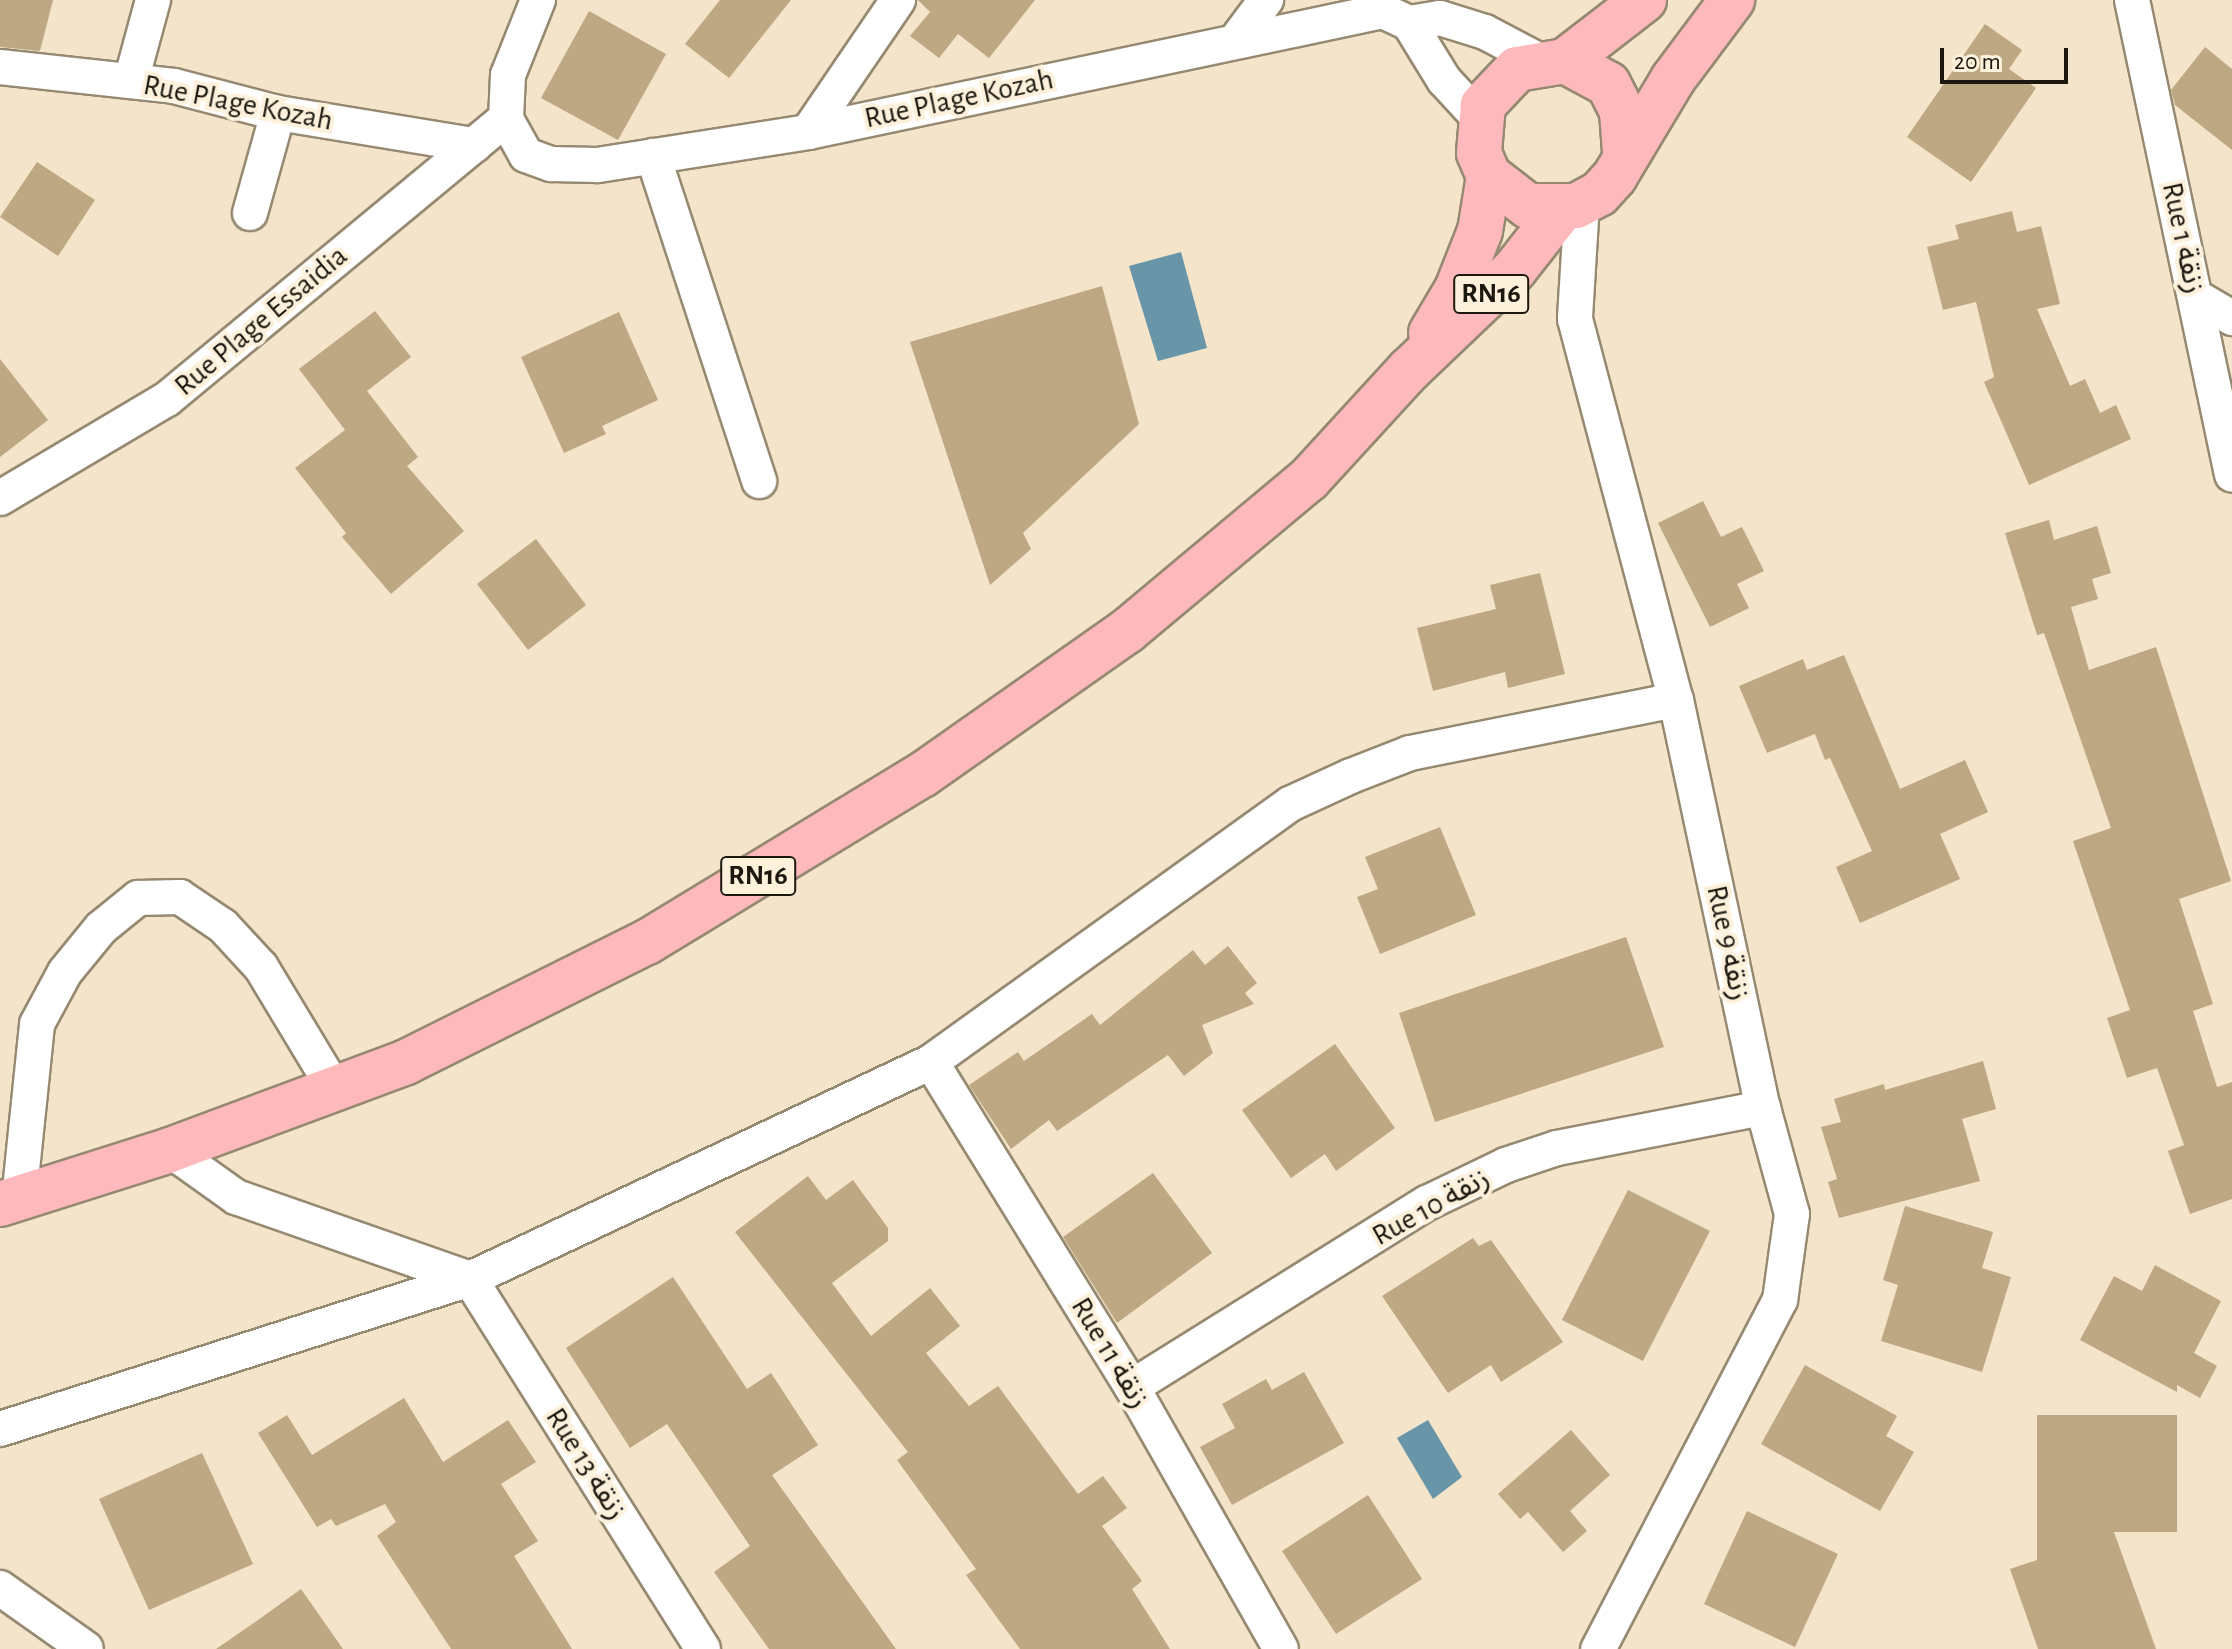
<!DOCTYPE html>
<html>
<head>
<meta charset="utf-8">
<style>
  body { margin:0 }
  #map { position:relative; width:2232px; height:1649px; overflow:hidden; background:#f3e4ca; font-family:"Alegreya Sans","Noto Sans Arabic",sans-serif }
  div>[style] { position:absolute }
  .water>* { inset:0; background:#6895a8 }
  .building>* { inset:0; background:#bda883 }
  .roads { filter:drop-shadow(2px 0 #968971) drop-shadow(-2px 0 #968971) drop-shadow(0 2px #968971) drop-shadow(0 -2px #968971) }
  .street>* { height:34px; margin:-17px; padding:0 17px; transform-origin:17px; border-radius:17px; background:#fff }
  .primary>* { height:44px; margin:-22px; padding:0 22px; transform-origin:22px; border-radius:22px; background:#fdb9bc }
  span { translate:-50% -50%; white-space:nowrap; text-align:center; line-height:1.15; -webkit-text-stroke:8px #fdf1dc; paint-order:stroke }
  .shield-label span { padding:2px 6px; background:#fdf1dc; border:2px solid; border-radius:6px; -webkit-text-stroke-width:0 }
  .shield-label { font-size:28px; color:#1d180f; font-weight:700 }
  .street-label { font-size:30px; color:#1d180f }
  .scale { position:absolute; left:1940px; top:48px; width:128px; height:36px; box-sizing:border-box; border:4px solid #1d180f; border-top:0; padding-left:10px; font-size:24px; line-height:28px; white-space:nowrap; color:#1d180f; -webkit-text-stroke:6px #fdf1dc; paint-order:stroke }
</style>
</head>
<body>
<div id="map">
  <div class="water">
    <div style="clip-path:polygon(1181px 252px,1207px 348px,1158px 361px,1129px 266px)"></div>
    <div style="clip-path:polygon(1428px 1420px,1462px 1477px,1433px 1499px,1397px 1438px)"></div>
  </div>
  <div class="building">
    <div style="clip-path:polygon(0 0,53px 0,40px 51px,0 47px)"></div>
    <div style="clip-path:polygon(720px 0,791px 0,729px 78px,685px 44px)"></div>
    <div style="clip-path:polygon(918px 0,1035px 0,989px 58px,958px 34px,939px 58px,910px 36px,930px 12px)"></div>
    <div style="clip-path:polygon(589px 11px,666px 54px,618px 140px,541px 98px)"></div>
    <div style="clip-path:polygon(1985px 24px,2022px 50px,2009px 69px,2036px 88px,1971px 182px,1907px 137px)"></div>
    <div style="clip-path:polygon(2205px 47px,2232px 69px,2232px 150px,2175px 105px,2171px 90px)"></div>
    <div style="clip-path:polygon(37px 162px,95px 200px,58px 256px,0 217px)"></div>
    <div style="clip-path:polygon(2012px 211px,2017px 232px,2041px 226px,2060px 304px,2037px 309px,2070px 386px,2085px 379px,2100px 413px,2116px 405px,2131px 439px,2029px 485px,1984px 382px,1994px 377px,1976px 302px,1943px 310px,1927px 247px,1959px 239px,1955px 225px)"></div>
    <div style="clip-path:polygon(1102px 286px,1139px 424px,1023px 533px,1031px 549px,990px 585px,910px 342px)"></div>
    <div style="clip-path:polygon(375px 311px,411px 357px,367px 391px,418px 457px,407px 466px,464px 531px,391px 594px,342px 537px,346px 533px,295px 468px,345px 430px,299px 369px)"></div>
    <div style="clip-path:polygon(619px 312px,658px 400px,602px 426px,606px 434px,564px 453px,521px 357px)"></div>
    <div style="clip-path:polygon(0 359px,48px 420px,0 457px)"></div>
    <div style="clip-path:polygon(1703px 501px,1721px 537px,1742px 527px,1764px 571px,1737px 584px,1749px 608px,1710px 627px,1658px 523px)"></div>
    <div style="clip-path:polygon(2049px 520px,2054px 540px,2097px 526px,2111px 573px,2092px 579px,2098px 599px,2071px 607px,2089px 670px,2156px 647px,2231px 881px,2179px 899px,2213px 1004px,2193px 1011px,2217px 1087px,2232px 1082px,2232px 1199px,2190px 1214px,2168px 1151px,2184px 1145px,2157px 1068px,2127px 1078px,2107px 1018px,2130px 1010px,2073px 841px,2111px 828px,2044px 633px,2037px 635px,2005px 533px)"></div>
    <div style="clip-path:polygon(536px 539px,586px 605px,528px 650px,477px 584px)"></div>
    <div style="clip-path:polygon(1540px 573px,1565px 674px,1508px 688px,1505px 672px,1433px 691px,1417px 628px,1496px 609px,1490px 585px)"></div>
    <div style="clip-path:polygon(1844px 655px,1900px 789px,1965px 760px,1988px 812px,1940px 834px,1960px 879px,1860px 923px,1836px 867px,1872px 851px,1830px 758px,1825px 760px,1815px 734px,1767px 753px,1739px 686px,1803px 659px,1807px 670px)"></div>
    <div style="clip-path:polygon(1440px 827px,1476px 915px,1380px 954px,1357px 897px,1378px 889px,1365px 857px)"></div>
    <div style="clip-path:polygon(1626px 937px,1664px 1047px,1435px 1122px,1399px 1013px)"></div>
    <div style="clip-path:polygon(1228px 946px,1257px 983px,1245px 993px,1254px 1004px,1202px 1025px,1213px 1053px,1184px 1076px,1168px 1055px,1057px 1131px,1049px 1120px,1011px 1149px,969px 1085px,1018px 1052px,1024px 1061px,1092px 1014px,1100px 1025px,1193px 950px,1205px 965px)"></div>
    <div style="clip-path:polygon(1335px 1044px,1395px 1128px,1336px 1171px,1325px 1154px,1291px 1178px,1242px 1110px)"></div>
    <div style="clip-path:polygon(1983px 1061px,1996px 1109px,1962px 1119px,1980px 1181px,1839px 1218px,1828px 1182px,1837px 1179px,1821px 1127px,1841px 1122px,1834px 1099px,1884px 1084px,1885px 1090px)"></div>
    <div style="clip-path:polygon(1153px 1173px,1212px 1253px,1117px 1323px,1063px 1237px)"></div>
    <div style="clip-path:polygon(808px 1176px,826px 1200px,853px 1180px,888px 1228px,888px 1241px,832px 1283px,871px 1336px,930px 1288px,960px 1326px,926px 1353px,969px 1406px,998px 1386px,1078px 1494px,1103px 1476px,1127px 1508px,1102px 1526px,1142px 1581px,1132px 1589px,1170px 1649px,1020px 1649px,966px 1575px,976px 1569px,897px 1460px,908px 1452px,735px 1232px)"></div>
    <div style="clip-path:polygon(1628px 1190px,1710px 1231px,1643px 1361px,1562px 1320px)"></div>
    <div style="clip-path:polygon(1905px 1206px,1993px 1232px,1982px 1268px,2011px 1277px,1982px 1372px,1881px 1341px,1898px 1285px,1883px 1280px)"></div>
    <div style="clip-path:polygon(1473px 1238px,1479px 1246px,1491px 1240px,1563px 1342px,1501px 1382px,1491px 1365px,1448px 1393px,1382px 1296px)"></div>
    <div style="clip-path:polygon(2155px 1265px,2221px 1301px,2194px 1353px,2217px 1366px,2200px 1398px,2177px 1385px,2177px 1392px,2080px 1340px,2114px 1276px,2142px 1291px)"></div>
    <div style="clip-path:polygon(673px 1277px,747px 1389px,771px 1373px,818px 1445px,772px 1475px,896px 1649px,769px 1649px,714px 1572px,750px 1546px,667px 1424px,630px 1448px,566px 1348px)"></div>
    <div style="clip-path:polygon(1805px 1365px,1897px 1416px,1886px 1436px,1914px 1452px,1880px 1511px,1761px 1444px)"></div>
    <div style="clip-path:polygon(1304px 1372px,1344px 1443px,1232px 1505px,1200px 1447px,1235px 1428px,1222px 1404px,1266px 1379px,1272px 1390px)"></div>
    <div style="clip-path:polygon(404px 1398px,443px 1462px,508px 1420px,536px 1462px,501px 1484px,538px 1541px,514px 1556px,572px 1649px,451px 1649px,377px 1536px,396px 1522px,385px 1504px,336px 1526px,331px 1519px,317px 1527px,258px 1433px,287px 1415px,312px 1455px)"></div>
    <div style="clip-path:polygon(2037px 1415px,2177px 1415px,2177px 1532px,2114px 1532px,2156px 1649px,2038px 1649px,2010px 1569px,2037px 1560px)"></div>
    <div style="clip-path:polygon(1571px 1430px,1610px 1475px,1570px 1511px,1587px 1531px,1563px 1552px,1528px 1512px,1520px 1519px,1498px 1494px)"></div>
    <div style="clip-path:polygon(202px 1453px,253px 1564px,149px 1610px,99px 1499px)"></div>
    <div style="clip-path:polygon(1368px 1495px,1422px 1579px,1336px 1634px,1282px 1551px)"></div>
    <div style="clip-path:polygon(1747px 1511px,1838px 1554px,1795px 1647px,1704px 1604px)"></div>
    <div style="clip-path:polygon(301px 1589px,343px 1649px,216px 1649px,258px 1620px)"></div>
  </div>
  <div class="roads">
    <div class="street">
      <div style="left:538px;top:0;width:81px;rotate:111.8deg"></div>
      <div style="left:508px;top:75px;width:44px;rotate:92.6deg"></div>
      <div style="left:506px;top:119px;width:41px;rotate:60.9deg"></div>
      <div style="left:526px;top:155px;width:27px;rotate:20deg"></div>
      <div style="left:551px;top:164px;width:47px;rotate:1.2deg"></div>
      <div style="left:598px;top:165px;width:213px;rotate:-8.9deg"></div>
      <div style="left:808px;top:132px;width:588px;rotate:-11.88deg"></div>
      <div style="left:1383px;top:11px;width:29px;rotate:25deg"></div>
      <div style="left:2132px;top:0;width:485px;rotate:78.1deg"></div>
      <div style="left:1237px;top:39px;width:49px;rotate:-53.4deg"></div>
      <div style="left:0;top:67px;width:175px;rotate:6.2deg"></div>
      <div style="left:174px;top:86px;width:107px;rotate:14.6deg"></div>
      <div style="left:278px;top:113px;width:199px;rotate:9.3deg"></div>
      <div style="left:131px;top:81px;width:84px;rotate:-74.8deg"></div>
      <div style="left:1480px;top:119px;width:53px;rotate:-132.7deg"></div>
      <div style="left:1444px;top:80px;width:67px;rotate:-121.6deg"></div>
      <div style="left:1409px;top:23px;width:31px;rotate:-9deg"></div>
      <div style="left:1440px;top:18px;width:47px;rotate:17.3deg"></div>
      <div style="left:1485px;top:32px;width:62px;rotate:27.8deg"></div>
      <div style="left:808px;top:132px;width:160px;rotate:-55.7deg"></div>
      <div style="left:653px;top:156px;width:342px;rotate:71.9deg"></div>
      <div style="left:1582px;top:203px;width:116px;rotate:93.5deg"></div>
      <div style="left:1575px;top:319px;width:394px;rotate:75.2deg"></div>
      <div style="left:1676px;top:700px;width:417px;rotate:78deg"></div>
      <div style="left:1763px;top:1108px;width:110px;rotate:74.7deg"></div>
      <div style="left:1792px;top:1214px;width:87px;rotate:97.9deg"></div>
      <div style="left:1780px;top:1300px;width:394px;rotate:117.5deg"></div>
      <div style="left:250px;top:213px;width:104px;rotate:-74.4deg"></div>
      <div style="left:2196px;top:297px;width:42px;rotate:30.3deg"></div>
      <div style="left:0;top:498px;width:194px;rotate:-30.7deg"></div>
      <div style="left:167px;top:399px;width:440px;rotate:-39.6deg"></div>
      <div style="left:931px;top:1062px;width:382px;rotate:58.3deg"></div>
      <div style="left:1132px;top:1387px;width:301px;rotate:60.4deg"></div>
      <div style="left:170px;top:1150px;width:81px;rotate:35.5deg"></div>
      <div style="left:236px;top:1197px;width:248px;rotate:19.3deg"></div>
      <div style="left:470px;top:1279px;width:437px;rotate:57.8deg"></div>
      <div style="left:19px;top:1199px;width:176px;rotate:-84.1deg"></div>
      <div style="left:37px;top:1024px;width:59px;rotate:-61.7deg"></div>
      <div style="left:65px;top:972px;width:57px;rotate:-50.7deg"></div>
      <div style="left:101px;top:928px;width:48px;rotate:-39deg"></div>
      <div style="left:138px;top:898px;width:42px;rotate:-1.4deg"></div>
      <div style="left:180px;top:897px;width:52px;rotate:34deg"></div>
      <div style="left:223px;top:926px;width:56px;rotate:47.2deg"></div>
      <div style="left:261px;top:967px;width:141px;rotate:58.9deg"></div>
      <div style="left:1132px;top:1387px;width:348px;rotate:-32deg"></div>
      <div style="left:1427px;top:1203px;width:88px;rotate:-25.7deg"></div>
      <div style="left:1506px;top:1165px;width:54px;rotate:-18.4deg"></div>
      <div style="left:1557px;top:1148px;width:210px;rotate:-11deg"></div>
      <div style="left:0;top:1429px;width:493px;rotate:-17.7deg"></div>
      <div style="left:470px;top:1279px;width:510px;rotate:-25.21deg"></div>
      <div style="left:931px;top:1062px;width:442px;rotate:-35.7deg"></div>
      <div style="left:1290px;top:804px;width:67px;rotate:-24.7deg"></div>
      <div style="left:1351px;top:776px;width:63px;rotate:-21.3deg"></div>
      <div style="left:1410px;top:753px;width:271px;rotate:-11.3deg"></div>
      <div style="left:0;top:1588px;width:105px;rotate:35.3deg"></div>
    </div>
    <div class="primary">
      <div style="left:1565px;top:61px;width:100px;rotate:-37.7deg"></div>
      <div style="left:1625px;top:153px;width:42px;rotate:-94.1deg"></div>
      <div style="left:1622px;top:111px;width:30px;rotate:-117deg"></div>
      <div style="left:1608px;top:84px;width:49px;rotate:-151.9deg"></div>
      <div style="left:1565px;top:61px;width:49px;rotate:170.5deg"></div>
      <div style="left:1517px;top:69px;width:50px;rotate:133.4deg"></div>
      <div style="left:1483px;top:105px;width:48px;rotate:94.8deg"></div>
      <div style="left:1479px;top:153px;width:25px;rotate:67deg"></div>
      <div style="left:1489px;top:176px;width:49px;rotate:37.6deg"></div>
      <div style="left:1528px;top:206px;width:48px"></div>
      <div style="left:1576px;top:206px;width:26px;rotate:-28deg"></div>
      <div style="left:1599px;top:194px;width:24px;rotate:-48deg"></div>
      <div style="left:1615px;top:176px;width:113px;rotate:-59.1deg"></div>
      <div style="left:1673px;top:79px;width:99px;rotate:-53.2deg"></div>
      <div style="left:1431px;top:333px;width:51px;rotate:-59.4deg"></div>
      <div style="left:1457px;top:289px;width:62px;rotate:-68.4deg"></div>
      <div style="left:1480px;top:231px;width:56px;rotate:-80.7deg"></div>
      <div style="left:0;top:1204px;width:178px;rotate:-17.6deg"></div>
      <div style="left:170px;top:1150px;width:252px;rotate:-20.4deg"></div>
      <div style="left:406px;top:1062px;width:269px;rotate:-26.5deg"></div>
      <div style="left:647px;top:942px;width:322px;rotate:-31.3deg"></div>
      <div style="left:922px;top:775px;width:251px;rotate:-35.1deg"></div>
      <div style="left:1127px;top:631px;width:237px;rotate:-39.9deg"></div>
      <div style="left:1309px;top:479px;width:148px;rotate:-47.5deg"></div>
      <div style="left:1409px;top:370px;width:146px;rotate:-43.6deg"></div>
      <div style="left:1515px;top:269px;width:78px;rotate:-51.8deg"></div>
    </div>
  </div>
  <div class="shield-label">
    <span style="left:1491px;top:294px">RN16</span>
    <span style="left:758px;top:876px">RN16</span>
  </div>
  <div class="street-label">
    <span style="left:959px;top:99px;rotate:-12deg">Rue Plage Kozah</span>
    <span style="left:238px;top:103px;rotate:11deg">Rue Plage Kozah</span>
    <span style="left:2183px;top:238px;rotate:78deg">Rue 1 زنقة</span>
    <span style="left:261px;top:321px;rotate:-40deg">Rue Plage Essaidia</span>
    <span style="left:1728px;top:943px;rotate:78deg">Rue 9 زنقة</span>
    <span style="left:1431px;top:1207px;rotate:-29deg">Rue 10 زنقة</span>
    <span style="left:1110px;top:1353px;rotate:59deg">Rue 11 زنقة</span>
    <span style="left:586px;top:1464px;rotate:58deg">Rue 13 زنقة</span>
  </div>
  <div class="scale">20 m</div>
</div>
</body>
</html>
